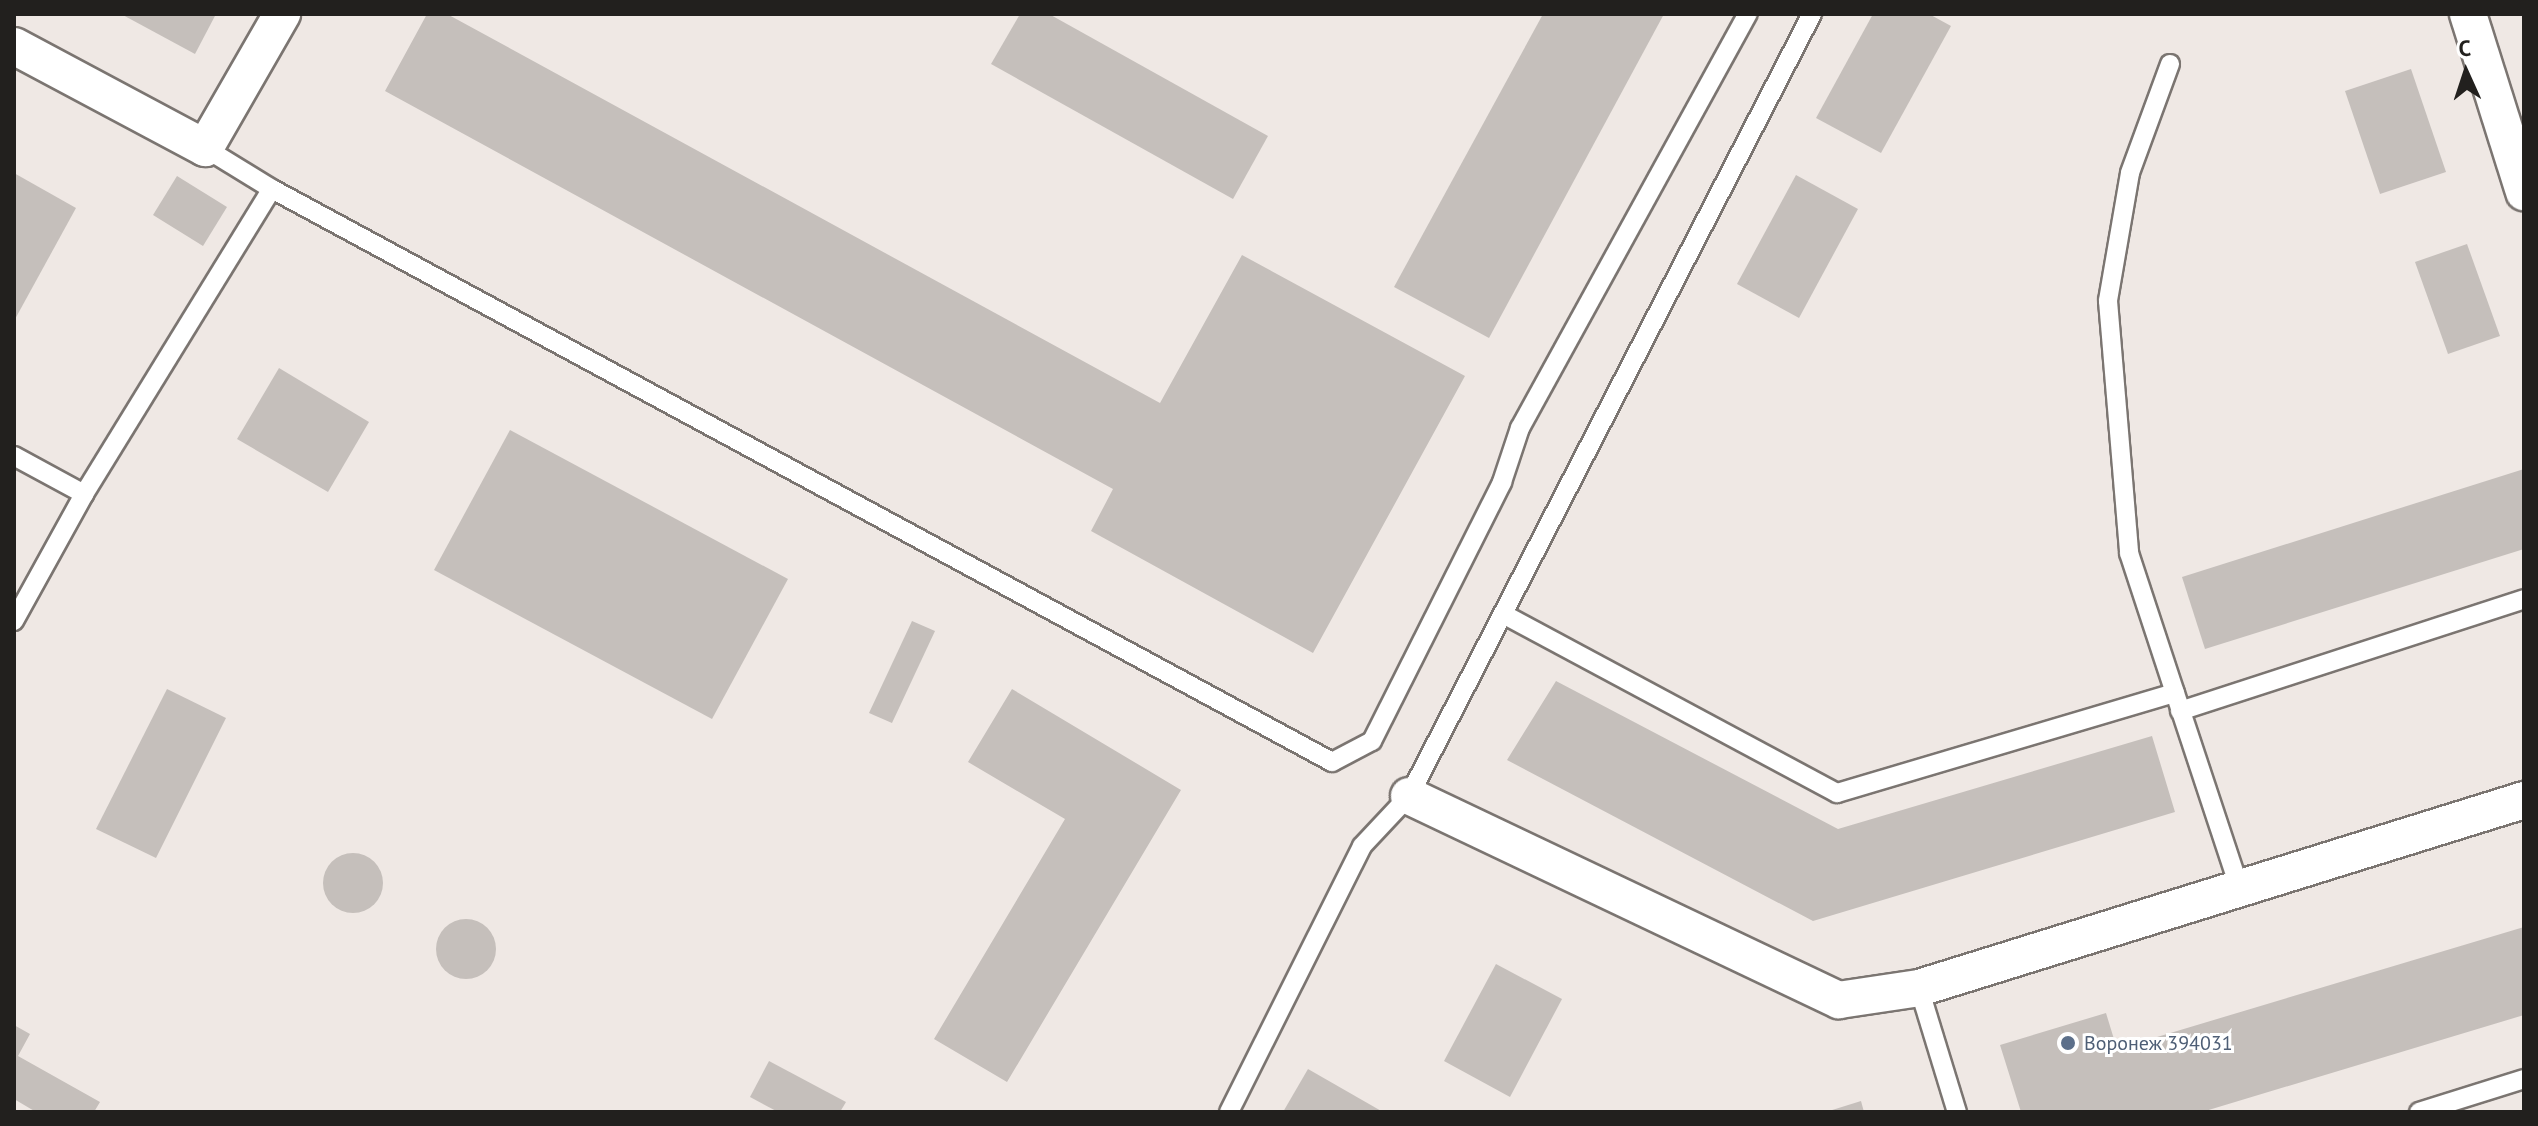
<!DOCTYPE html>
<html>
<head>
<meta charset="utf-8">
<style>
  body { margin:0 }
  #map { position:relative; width:2538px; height:1126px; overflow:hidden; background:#efe8e4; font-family:"PT Sans",sans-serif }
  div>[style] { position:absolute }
  .building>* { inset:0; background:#c5bfbb }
  .round { border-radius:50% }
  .roads { filter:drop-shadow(2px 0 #7b7571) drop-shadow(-2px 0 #7b7571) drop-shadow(0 2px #7b7571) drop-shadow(0 -2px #7b7571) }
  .lane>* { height:18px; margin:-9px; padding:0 9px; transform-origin:9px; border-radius:9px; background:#fff }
  .street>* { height:36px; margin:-18px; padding:0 18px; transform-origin:18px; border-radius:18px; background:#fff }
  .dots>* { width:22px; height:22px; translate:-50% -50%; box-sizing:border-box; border:4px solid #fff; border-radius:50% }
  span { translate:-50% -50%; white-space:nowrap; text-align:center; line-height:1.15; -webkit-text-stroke:6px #fff; paint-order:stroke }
  .service-label { font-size:20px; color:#4e5e75 }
  .left { translate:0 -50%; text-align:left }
  .frame { position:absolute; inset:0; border:16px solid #22201e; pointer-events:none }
  .north { position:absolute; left:2426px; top:32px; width:80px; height:80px; -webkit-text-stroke:6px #fff; paint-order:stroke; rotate:357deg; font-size:22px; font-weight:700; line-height:32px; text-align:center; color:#22201e }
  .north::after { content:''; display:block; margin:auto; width:28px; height:36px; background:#22201e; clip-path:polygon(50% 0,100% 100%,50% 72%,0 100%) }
</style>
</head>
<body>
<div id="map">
  <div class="building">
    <div style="clip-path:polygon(121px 14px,216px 14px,195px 54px)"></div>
    <div style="clip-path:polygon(427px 14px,447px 14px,1160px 403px,1242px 255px,1465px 376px,1313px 653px,1091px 531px,1113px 489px,385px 91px)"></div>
    <div style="clip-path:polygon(1020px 14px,1049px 14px,1268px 136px,1233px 199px,991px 64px)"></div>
    <div style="clip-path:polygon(1543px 14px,1664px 14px,1489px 338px,1394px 287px)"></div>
    <div style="clip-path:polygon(1873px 14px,1929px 14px,1951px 26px,1881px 153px,1816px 118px)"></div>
    <div style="clip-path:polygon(2411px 69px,2446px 172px,2380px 194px,2345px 91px)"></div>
    <div style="clip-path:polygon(14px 173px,76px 208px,14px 321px)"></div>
    <div style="clip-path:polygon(1796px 175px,1858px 209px,1799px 318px,1737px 284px)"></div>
    <div style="clip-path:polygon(177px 176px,227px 207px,203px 246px,153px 215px)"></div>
    <div style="clip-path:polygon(2467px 244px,2500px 336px,2448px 354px,2415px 262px)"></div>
    <div style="clip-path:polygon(279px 368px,369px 422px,328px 492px,237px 439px)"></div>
    <div style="clip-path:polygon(510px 430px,788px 579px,712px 719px,434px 570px)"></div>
    <div style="clip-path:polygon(2524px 469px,2524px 549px,2205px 649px,2182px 577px)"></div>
    <div style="clip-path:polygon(912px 621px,935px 631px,892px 723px,869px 713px)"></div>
    <div style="clip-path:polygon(1556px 681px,1838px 829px,2152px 736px,2175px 812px,1813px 921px,1507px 760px)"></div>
    <div style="clip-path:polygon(167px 689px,226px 718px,156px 858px,96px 829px)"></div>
    <div style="clip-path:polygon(1012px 689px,1181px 790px,1007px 1082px,934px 1039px,1065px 819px,968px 762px)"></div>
    <div class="round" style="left:323px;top:853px;width:60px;height:60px"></div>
    <div class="round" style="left:436px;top:919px;width:60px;height:60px"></div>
    <div style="clip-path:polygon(2524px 927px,2524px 1015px,2202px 1112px,2021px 1112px,2000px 1045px,2106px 1013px,2117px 1049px)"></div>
    <div style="clip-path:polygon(1496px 964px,1562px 999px,1510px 1097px,1444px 1061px)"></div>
    <div style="clip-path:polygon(14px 1025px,30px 1034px,18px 1056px,100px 1102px,94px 1112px,36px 1112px,14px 1099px)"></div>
    <div style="clip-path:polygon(769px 1061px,846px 1102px,840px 1112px,778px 1112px,750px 1097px)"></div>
    <div style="clip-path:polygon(1308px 1069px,1383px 1112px,1283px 1112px)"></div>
    <div style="clip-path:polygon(1861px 1101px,1864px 1112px,1829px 1112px,1829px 1111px)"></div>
  </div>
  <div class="roads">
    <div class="lane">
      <div style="left:2170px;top:64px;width:116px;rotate:110.2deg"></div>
      <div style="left:2130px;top:173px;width:130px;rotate:99.8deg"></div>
      <div style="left:2108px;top:301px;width:253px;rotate:85.2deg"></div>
      <div style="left:2129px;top:553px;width:147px;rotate:71.8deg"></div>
      <div style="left:205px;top:148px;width:79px;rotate:31.5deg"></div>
      <div style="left:272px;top:189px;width:1205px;rotate:28.39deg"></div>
      <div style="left:1332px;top:762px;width:45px;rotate:-27.7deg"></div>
      <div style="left:1372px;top:741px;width:290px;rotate:-63.3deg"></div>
      <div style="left:1502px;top:482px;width:57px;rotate:-71.6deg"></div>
      <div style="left:1520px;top:428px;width:473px;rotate:-61.2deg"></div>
      <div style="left:14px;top:456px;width:80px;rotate:28.5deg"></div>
      <div style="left:1503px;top:614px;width:379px;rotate:28.2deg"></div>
      <div style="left:1837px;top:793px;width:352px;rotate:-16.5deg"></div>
      <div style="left:2175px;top:693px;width:206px;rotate:71.7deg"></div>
      <div style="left:14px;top:621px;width:145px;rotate:-61.1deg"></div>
      <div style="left:84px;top:494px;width:358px;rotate:-58.4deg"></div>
      <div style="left:2180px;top:711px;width:362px;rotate:-18deg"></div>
      <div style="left:1919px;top:988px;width:130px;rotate:73deg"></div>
      <div style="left:1229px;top:1112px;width:297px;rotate:-63.4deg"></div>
      <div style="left:1362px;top:846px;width:69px;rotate:-46.8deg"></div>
      <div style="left:1409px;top:796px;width:880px;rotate:-62.74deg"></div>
      <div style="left:2419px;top:1112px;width:110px;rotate:-17.4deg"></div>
    </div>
    <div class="street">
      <div style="left:2468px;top:14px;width:187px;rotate:72.5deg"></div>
      <div style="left:14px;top:46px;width:217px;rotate:28.1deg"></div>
      <div style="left:205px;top:148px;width:155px;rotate:-60.1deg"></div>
      <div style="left:1409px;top:796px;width:476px;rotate:25.4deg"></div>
      <div style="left:1839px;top:1000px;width:81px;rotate:-8.5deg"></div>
      <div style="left:1919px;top:988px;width:634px;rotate:-17.26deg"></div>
    </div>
  </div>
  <div class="dots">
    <div style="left:2068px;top:1043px;background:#5c6f8a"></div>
  </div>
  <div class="service-label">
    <span class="left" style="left:2084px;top:1043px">Воронеж 394031</span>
  </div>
  <div class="frame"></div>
  <div class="north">С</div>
</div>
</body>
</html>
